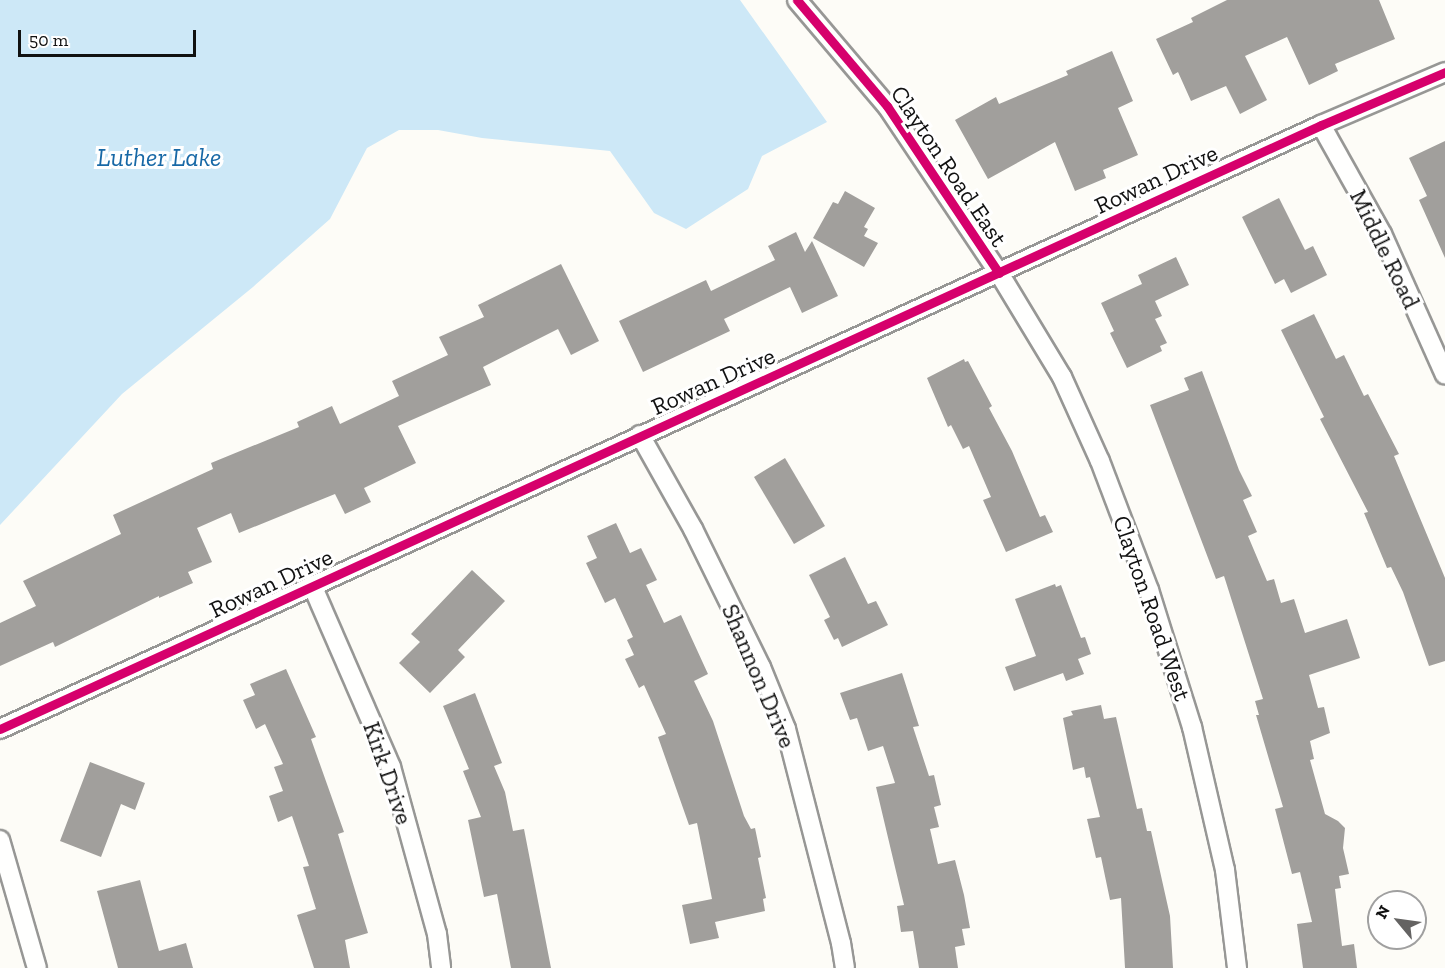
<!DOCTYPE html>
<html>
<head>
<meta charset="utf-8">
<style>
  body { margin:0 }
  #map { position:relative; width:1445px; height:968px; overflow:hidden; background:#fdfcf7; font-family:"Zilla Slab",serif }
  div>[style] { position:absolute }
  .water>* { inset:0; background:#cde8f7 }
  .building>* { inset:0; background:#a19f9c }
  .roads { filter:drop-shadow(2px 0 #979795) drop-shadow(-2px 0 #979795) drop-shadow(0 2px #979795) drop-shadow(0 -2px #979795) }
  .street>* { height:18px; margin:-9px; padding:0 9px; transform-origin:9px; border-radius:9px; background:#fffffe }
  .cycleway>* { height:9px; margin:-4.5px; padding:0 4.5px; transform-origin:4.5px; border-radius:4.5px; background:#d6006c }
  span { translate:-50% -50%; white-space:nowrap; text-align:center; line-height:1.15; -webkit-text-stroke:6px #fff; paint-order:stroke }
  .street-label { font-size:24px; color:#111 }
  .water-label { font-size:26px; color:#1768a6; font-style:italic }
  .north { position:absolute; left:1367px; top:890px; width:60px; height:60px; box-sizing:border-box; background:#fff; border:2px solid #a0a0a0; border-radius:50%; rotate:299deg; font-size:16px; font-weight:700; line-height:24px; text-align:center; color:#111 }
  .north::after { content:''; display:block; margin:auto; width:21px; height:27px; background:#646362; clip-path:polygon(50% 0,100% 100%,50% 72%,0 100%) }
  .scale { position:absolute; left:18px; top:30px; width:178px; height:27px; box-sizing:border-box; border:3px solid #111; border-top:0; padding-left:8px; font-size:18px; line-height:21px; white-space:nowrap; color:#111; -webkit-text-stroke:4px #fff; paint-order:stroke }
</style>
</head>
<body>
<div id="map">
  <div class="water">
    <div style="clip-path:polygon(0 0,740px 0,827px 122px,762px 156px,748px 189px,686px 229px,654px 213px,610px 151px,482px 138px,438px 130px,399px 130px,367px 148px,330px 219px,253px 287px,122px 394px,0 525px)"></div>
  </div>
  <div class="building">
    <div style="clip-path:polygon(1227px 0,1379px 0,1395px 39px,1335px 64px,1338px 71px,1309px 85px,1287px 37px,1245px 56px,1267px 100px,1240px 114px,1226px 86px,1191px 101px,1178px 72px,1173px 75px,1156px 39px,1193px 22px,1191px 18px)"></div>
    <div style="clip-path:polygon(1112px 51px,1133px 101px,1118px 108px,1138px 155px,1103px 170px,1106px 178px,1075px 191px,1055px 142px,988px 179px,955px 120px,996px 97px,999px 104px,1068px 75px,1066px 71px)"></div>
    <div style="clip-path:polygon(1445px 141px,1445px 258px,1419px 200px,1427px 196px,1409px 158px)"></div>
    <div style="clip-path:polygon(845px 191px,875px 208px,864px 227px,868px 229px,864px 236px,878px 243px,864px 267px,813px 238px,833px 202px,838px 204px)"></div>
    <div style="clip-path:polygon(1279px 198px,1305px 250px,1313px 246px,1327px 275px,1291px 293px,1284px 279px,1275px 284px,1242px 217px)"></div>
    <div style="clip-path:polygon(796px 232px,805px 252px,812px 241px,838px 296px,802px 313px,790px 287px,724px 319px,730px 331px,643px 372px,619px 321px,706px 280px,711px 291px,775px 260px,768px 246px)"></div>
    <div style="clip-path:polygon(1176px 257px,1189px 285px,1155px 301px,1162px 316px,1155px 319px,1167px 343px,1160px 346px,1162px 351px,1127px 368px,1110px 333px,1114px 331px,1101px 303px,1142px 284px,1138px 275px)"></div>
    <div style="clip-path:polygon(561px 264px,599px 341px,571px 355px,558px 329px,483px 367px,491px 385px,398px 426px,416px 463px,364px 488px,371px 502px,345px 514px,335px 494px,239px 533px,231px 513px,197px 528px,212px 562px,188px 572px,193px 583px,159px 598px,159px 596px,55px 647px,53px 642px,0 666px,0 623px,36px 606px,23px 581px,121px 534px,113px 515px,213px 469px,211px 463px,299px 427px,297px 422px,332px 406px,340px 424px,399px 396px,392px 381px,448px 355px,439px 337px,484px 317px,478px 305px)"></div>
    <div style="clip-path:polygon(1314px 314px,1336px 359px,1344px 355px,1364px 396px,1368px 394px,1399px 454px,1394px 456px,1445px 578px,1445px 661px,1429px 666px,1403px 592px,1391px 567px,1387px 568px,1364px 513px,1368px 512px,1320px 419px,1324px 417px,1281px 330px)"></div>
    <div style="clip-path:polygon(964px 359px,965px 362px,968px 361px,992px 406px,989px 408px,1012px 451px,1040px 517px,1045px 515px,1053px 532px,1006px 552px,983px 500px,991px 497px,969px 446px,963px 449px,951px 425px,948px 427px,927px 378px)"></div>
    <div style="clip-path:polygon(1202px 371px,1239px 470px,1252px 496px,1243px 500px,1257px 532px,1248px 536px,1267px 581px,1274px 579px,1281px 603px,1294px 599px,1305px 633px,1347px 619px,1360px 658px,1309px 675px,1318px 708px,1324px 707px,1330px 733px,1310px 741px,1314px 759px,1310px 760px,1325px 814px,1338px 821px,1345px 828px,1343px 848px,1349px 874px,1339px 876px,1341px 888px,1335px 889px,1342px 946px,1354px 944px,1357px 968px,1303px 968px,1297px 924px,1312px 922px,1300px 872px,1292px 874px,1275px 809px,1283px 807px,1256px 715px,1259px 715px,1255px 701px,1263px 699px,1224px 576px,1216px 579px,1150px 405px,1189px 390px,1184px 378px)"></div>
    <div style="clip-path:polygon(785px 458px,825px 526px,794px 544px,754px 477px)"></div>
    <div style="clip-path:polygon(616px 523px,630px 553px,641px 548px,657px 580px,646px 585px,664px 623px,681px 615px,708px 674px,694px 681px,713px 721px,744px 816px,751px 829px,755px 828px,761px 857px,758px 858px,766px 898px,763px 899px,765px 911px,715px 922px,719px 938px,690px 944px,682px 905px,712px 899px,697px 823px,689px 825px,658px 737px,666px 734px,644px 685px,639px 688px,625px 659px,634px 655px,627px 640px,633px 637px,615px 598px,605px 603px,586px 563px,597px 558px,587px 536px)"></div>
    <div style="clip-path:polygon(845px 557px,868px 604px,876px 601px,888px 625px,842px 647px,838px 638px,834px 640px,824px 620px,830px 617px,809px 575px)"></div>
    <div style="clip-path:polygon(472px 570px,505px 601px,458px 650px,465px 657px,430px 693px,399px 663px,420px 642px,411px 634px)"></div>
    <div style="clip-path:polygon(1055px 584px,1056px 587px,1061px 585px,1081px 638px,1085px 637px,1091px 654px,1078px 659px,1084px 674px,1066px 681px,1063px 673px,1014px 691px,1005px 667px,1036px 656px,1015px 599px)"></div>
    <div style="clip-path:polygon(286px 669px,316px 737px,311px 739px,344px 832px,338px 834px,368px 933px,345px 940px,350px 968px,314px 968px,297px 915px,316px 909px,303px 867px,309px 866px,292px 816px,278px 822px,269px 796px,283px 791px,274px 767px,283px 764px,265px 724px,256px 729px,243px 700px,255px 695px,250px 684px)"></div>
    <div style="clip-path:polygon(902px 673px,919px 726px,913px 727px,929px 776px,934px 775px,941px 805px,934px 807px,939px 827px,930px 829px,938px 864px,955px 860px,964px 895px,970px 928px,962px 929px,965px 945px,955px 947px,958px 968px,919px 968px,913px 931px,901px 932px,897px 906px,904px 905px,876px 787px,895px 783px,883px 746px,868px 751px,857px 718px,850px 720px,840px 693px)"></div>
    <div style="clip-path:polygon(475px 693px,502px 763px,494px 766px,505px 792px,513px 831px,524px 829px,551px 968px,511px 968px,497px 894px,484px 897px,468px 820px,481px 817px,463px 771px,469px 769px,443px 706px)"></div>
    <div style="clip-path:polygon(1101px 705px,1104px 719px,1116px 717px,1137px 809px,1142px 808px,1147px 831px,1151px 831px,1170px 916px,1173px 968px,1125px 968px,1121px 898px,1110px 900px,1101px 857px,1096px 858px,1087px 819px,1100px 817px,1090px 777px,1086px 778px,1084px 767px,1073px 770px,1063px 718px,1073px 715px,1071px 711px)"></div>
    <div style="clip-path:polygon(90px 762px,145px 783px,135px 810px,121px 804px,101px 857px,60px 841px)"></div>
    <div style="clip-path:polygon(140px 880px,159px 951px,186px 943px,193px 968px,118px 968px,97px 891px)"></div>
  </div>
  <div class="roads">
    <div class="street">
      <div style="left:797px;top:0;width:139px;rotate:49.7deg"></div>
      <div style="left:887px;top:106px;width:201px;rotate:56.2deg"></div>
      <div style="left:999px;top:273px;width:122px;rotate:58.8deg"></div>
      <div style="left:1062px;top:377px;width:92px;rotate:65.7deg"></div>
      <div style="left:1100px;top:461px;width:138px;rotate:69.2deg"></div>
      <div style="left:1149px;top:590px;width:144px;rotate:72.6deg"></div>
      <div style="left:1192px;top:727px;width:147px;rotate:77deg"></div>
      <div style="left:1225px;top:870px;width:99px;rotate:83deg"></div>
      <div style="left:1321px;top:125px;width:125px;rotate:60.8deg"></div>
      <div style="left:1382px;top:234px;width:154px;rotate:65.9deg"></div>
      <div style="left:640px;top:435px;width:108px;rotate:60.6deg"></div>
      <div style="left:693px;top:529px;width:154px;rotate:63.8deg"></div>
      <div style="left:761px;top:667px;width:67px;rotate:68deg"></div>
      <div style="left:786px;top:729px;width:221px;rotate:75.6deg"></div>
      <div style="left:841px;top:943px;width:25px;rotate:81deg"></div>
      <div style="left:312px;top:585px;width:198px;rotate:66.5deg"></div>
      <div style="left:391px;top:767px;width:173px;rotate:74.6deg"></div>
      <div style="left:437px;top:934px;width:34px;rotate:83deg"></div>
      <div style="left:0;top:729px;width:1453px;rotate:-24.57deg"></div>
      <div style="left:1321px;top:125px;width:135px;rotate:-23.1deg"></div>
      <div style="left:0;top:840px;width:133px;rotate:73.9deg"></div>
    </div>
  </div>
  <div class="cycleway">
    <div style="left:797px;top:0;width:139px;rotate:49.7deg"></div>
    <div style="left:887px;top:106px;width:201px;rotate:56.2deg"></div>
    <div style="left:0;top:729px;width:1453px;rotate:-24.57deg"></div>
    <div style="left:1321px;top:125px;width:135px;rotate:-23.1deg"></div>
  </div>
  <div class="street-label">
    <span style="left:949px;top:166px;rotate:56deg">Clayton Road East</span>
    <span style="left:1156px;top:179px;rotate:-25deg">Rowan Drive</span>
    <span style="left:1385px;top:249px;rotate:64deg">Middle Road</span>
    <span style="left:713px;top:381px;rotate:-24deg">Rowan Drive</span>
    <span style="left:271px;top:583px;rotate:-25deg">Rowan Drive</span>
    <span style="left:1152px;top:608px;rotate:71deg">Clayton Road West</span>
    <span style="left:759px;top:676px;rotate:67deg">Shannon Drive</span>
    <span style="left:388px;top:773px;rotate:71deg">Kirk Drive</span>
  </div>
  <div class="water-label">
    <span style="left:159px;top:158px">Luther Lake</span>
  </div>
  <div class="north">N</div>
  <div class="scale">50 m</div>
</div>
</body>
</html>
